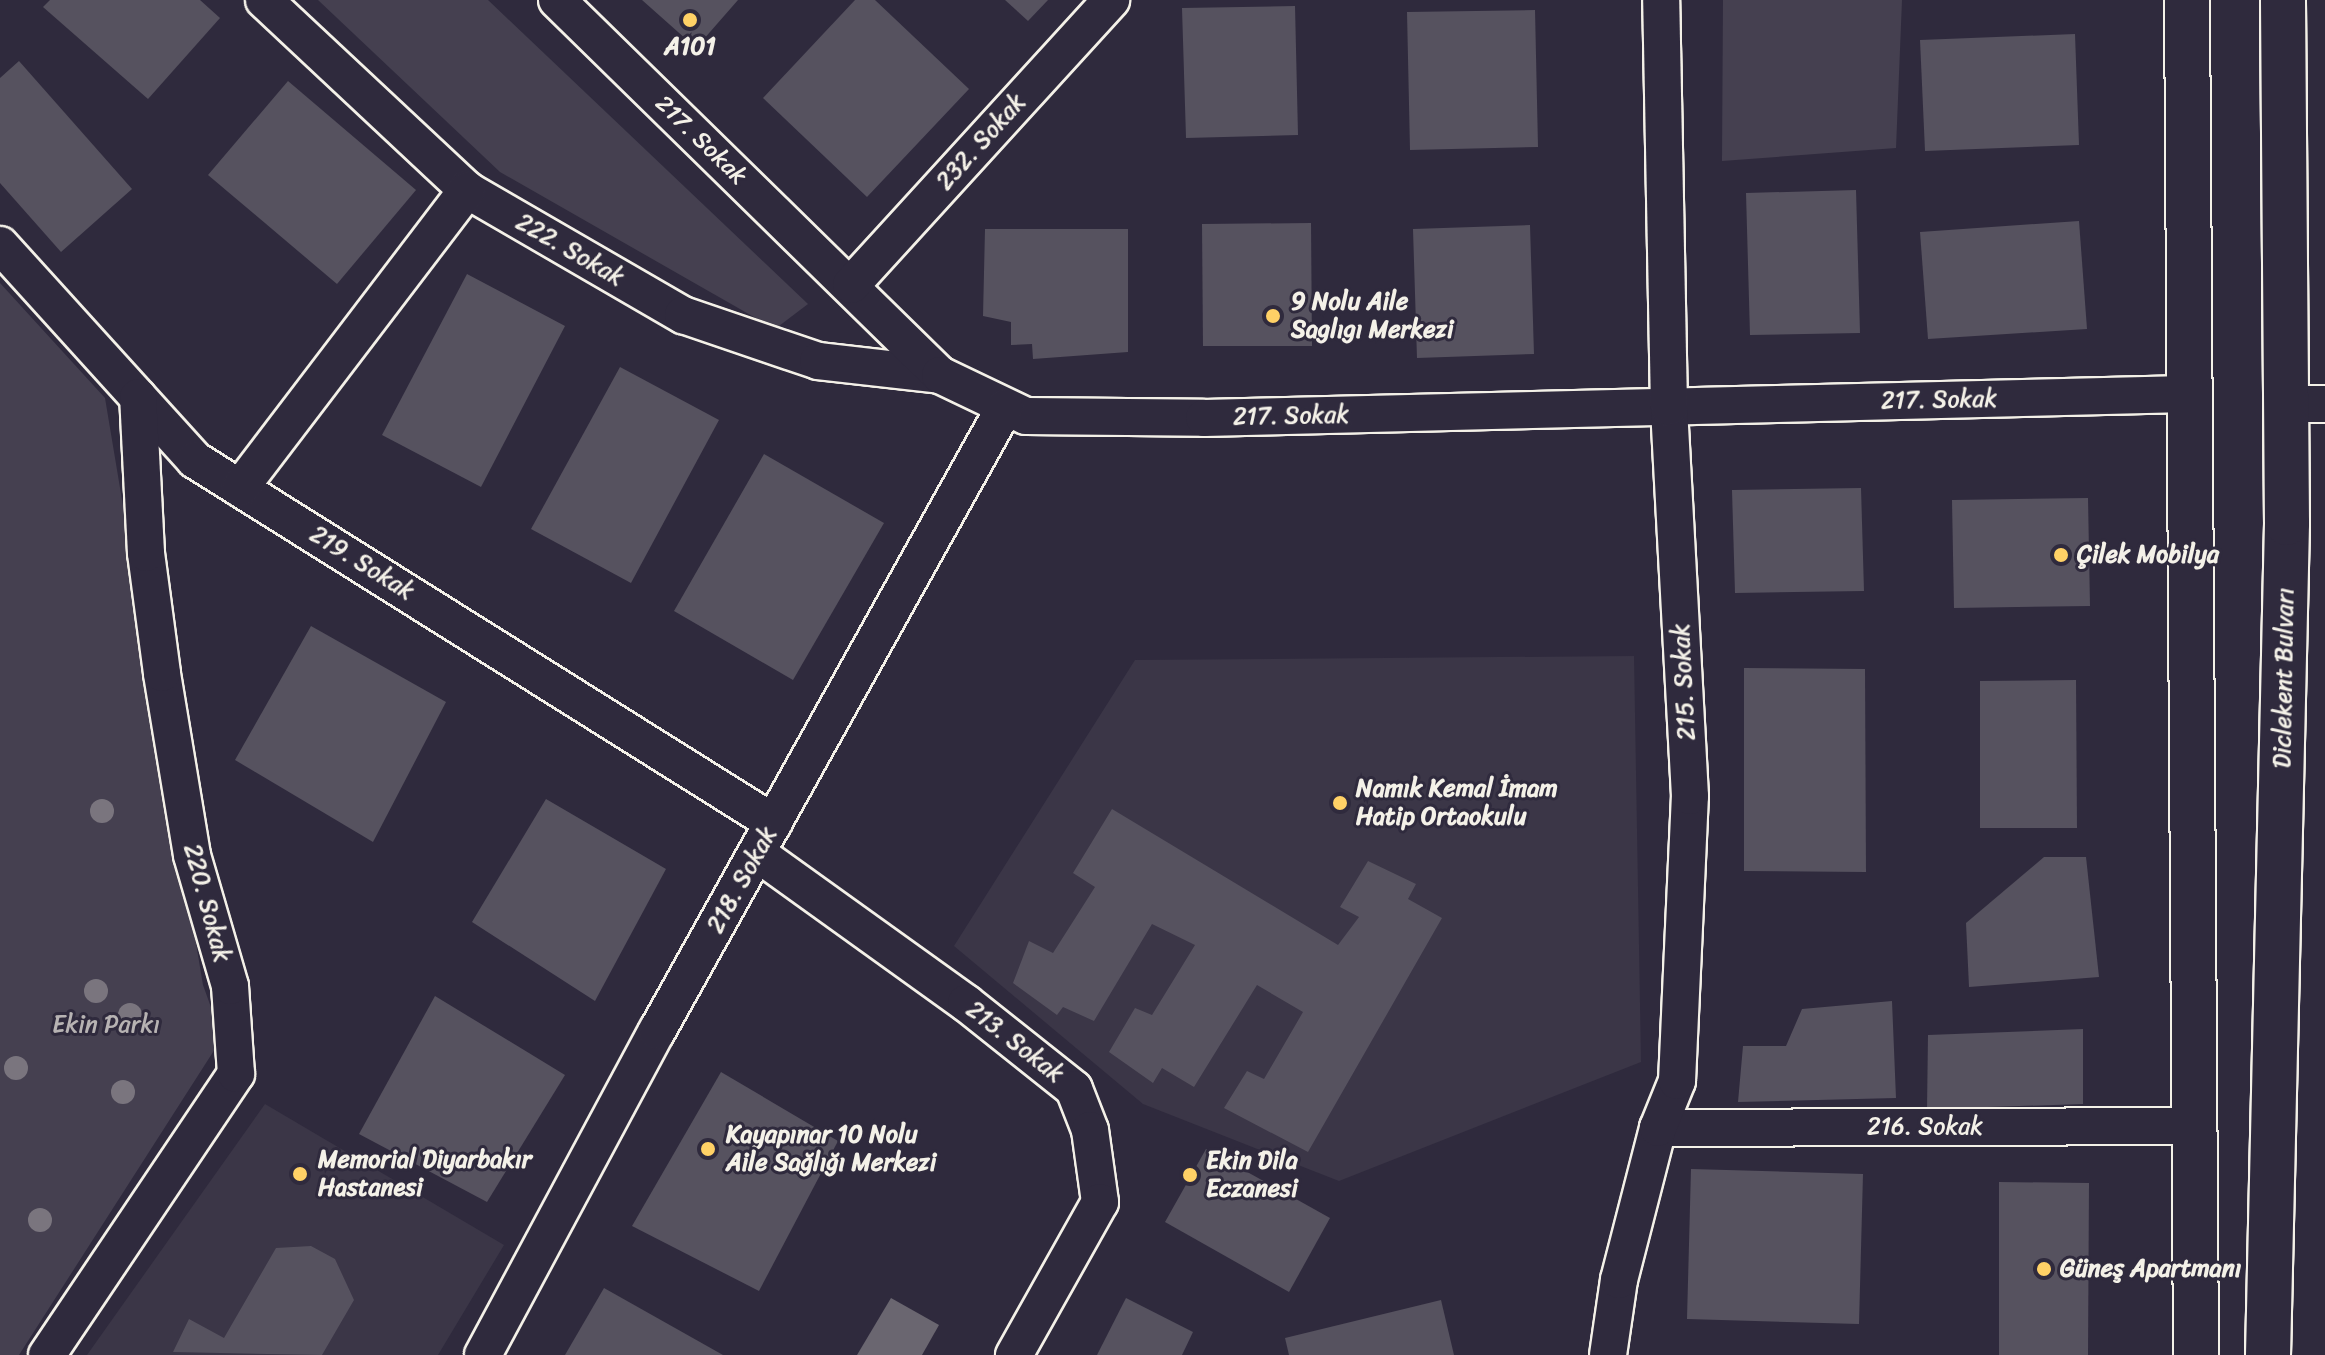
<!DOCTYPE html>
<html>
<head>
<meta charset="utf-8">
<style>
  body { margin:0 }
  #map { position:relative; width:2325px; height:1355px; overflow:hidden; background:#2f2a3d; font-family:Sriracha,sans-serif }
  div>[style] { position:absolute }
  .built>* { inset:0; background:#3b3647 }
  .green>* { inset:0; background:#454050 }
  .water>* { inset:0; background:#6a6670 }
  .building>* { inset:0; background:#56525f }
  .roads { filter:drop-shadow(2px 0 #f4f1e8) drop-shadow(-2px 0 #f4f1e8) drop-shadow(0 2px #f4f1e8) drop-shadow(0 -2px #f4f1e8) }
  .minor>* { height:36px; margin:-18px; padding:0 18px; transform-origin:18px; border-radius:18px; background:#2f2a3d }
  .major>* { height:44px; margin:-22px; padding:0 22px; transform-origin:22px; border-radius:22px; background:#2f2a3d }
  .trees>* { width:24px; height:24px; margin:-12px; border-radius:50%; background:#7a757e }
  .dots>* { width:22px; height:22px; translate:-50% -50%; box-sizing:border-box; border:4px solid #2f2a3d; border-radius:50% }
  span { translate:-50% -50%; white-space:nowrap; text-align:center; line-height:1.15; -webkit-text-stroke:6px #2f2a3d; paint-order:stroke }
  .poi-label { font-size:24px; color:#f4f1e8; font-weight:700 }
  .left { translate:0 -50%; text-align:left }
  .street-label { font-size:24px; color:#f4f1e8 }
  .park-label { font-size:24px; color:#b7b3b3 }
</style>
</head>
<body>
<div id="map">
  <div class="built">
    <div style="clip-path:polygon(1634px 656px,1641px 1062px,1339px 1181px,1143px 1104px,954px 946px,1135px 660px)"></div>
    <div style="clip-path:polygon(265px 1104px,504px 1245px,438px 1355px,87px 1355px)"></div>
  </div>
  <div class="green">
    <div style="clip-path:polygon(318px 0,488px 0,808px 304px,775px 329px,500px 172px)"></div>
    <div style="clip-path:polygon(1723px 0,1902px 0,1896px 148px,1722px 161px)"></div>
    <div style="clip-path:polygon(0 283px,105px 398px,203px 985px,222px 1038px,19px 1355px,0 1355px)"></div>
  </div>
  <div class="water">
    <div style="clip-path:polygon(891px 1298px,939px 1325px,922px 1355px,857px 1355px)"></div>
  </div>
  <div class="building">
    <div style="clip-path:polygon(50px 0,200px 0,220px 18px,148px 99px,43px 7px)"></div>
    <div style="clip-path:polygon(642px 0,738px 0,696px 48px)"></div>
    <div style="clip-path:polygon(855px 0,875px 0,969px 89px,867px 197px,763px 98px)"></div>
    <div style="clip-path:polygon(1005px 0,1048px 0,1028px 21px)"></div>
    <div style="clip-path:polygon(1295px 6px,1298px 135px,1186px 138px,1182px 8px)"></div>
    <div style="clip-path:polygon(1535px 10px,1538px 147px,1410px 150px,1407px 12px)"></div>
    <div style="clip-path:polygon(2075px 34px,2079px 145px,1925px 151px,1920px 40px)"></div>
    <div style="clip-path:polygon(19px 61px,132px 189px,61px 252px,0 183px,0 78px)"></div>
    <div style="clip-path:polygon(288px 81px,416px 190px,337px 284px,208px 175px)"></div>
    <div style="clip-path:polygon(1856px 190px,1860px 333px,1750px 335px,1746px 193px)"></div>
    <div style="clip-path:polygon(2079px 221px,2087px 329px,1928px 339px,1920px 232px)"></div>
    <div style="clip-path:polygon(1311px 223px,1312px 346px,1203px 346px,1202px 224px)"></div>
    <div style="clip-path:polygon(1530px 225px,1534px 354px,1417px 358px,1413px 229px)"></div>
    <div style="clip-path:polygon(985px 229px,1128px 229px,1128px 352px,1033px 359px,1032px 344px,1011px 345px,1011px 322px,983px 316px)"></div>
    <div style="clip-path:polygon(467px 274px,565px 326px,481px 487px,382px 435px)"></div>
    <div style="clip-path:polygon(620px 367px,719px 420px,631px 583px,531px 529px)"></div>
    <div style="clip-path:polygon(764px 454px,884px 523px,793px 680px,674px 611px)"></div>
    <div style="clip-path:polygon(1861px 488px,1864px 591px,1735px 593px,1732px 490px)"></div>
    <div style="clip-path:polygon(2088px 498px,2090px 606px,1954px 608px,1952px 500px)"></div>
    <div style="clip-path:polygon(311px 626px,446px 702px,373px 842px,235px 760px)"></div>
    <div style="clip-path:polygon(1744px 668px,1865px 669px,1866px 872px,1744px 871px)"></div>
    <div style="clip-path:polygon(2076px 680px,2077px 828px,1980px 828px,1980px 681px)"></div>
    <div style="clip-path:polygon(546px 799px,666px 869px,595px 1001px,472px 922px)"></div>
    <div style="clip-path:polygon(1112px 809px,1338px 945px,1359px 917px,1340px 907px,1368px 861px,1416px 884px,1408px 899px,1442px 918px,1308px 1152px,1224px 1108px,1247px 1071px,1264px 1079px,1303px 1012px,1257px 985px,1194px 1087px,1162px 1068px,1153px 1083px,1109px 1052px,1135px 1008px,1152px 1015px,1195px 945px,1152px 924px,1094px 1021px,1063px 1007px,1057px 1015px,1013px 983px,1029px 941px,1053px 953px,1095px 887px,1073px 873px)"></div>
    <div style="clip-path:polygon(2044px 857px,2086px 857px,2099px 977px,1969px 987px,1966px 923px)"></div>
    <div style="clip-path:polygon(435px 996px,565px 1075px,487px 1202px,359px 1134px)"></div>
    <div style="clip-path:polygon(1892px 1001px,1896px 1098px,1738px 1102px,1743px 1046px,1786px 1046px,1802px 1009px)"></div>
    <div style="clip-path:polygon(2083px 1029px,2083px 1104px,1927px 1109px,1928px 1035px)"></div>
    <div style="clip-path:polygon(721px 1072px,838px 1141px,759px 1291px,632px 1226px)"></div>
    <div style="clip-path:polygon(1206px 1149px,1330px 1218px,1289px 1292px,1165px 1222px)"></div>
    <div style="clip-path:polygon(1691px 1169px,1863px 1174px,1859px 1324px,1687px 1319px)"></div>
    <div style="clip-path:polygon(1999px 1182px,2089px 1183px,2088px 1355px,1999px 1355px)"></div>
    <div style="clip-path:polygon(311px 1246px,335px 1259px,354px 1300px,322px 1355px,173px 1352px,189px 1319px,224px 1338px,276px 1248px)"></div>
    <div style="clip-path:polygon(604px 1288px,723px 1355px,565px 1355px)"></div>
    <div style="clip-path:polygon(1126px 1298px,1193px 1332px,1182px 1355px,1097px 1355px)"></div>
    <div style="clip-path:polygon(1441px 1300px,1454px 1355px,1289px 1355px,1285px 1338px)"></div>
  </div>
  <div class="roads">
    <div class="minor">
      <div style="left:264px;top:0;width:278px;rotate:43.1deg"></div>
      <div style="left:467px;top:190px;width:250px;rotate:30.1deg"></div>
      <div style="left:683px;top:315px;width:143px;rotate:18.8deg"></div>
      <div style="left:818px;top:361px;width:123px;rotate:6.5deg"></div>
      <div style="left:557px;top:0;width:536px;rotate:44.4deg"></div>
      <div style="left:940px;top:375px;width:95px;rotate:25.5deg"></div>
      <div style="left:1026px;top:416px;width:178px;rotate:0.6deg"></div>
      <div style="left:1204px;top:418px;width:983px;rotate:-1.4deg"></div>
      <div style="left:0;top:245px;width:290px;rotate:47.8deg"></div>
      <div style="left:195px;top:460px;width:683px;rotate:32.09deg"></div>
      <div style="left:851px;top:285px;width:386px;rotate:-47.6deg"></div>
      <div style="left:2286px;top:404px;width:39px"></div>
      <div style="left:240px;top:488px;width:375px;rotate:-52.7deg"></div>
      <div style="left:757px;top:853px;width:257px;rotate:35.7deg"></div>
      <div style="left:966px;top:1003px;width:138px;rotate:38.5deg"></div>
      <div style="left:1074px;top:1089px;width:44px;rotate:68.7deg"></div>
      <div style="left:1090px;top:1130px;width:73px;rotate:82.1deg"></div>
      <div style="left:1100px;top:1202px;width:176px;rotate:119.3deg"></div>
      <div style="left:1658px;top:1128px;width:535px;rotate:-0.21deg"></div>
      <div style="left:47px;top:1355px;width:339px;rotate:-56.1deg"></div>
      <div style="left:236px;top:1074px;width:88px;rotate:-93.9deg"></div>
      <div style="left:230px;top:986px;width:136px;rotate:-106.2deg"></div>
      <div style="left:192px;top:855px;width:184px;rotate:-99.4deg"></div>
      <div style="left:162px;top:673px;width:121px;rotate:-97.6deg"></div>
      <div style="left:146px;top:553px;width:156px;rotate:-92.9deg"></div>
      <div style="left:483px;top:1355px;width:368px;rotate:-61.8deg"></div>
      <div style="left:657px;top:1031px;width:714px;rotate:-60.85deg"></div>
      <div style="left:1608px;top:1355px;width:76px;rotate:-81.7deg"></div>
      <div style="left:1619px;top:1280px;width:157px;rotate:-75.6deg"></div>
      <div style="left:1658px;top:1128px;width:51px;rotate:-68deg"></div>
      <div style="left:1677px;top:1081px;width:285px;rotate:-87.4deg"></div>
      <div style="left:1690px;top:796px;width:390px;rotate:-93.1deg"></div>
      <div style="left:1669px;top:407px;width:407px;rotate:-91.1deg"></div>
    </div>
    <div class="major">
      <div style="left:2187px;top:0;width:1355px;rotate:89.62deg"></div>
      <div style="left:2268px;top:1355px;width:832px;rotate:-88.69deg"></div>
      <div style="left:2287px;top:523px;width:523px;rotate:-90.44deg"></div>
    </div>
  </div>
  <div class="trees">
    <div style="left:102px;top:811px"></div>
    <div style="left:96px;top:991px"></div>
    <div style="left:130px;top:1015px"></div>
    <div style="left:16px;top:1068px"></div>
    <div style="left:123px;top:1092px"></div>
    <div style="left:40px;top:1220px"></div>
  </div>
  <div class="dots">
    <div style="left:690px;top:20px;background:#ffd166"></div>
    <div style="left:1273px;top:316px;background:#ffd166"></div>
    <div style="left:2061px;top:555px;background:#ffd166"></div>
    <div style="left:1340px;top:803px;background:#ffd166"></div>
    <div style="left:708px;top:1149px;background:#ffd166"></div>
    <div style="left:300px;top:1174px;background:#ffd166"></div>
    <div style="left:1190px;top:1175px;background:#ffd166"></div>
    <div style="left:2044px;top:1269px;background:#ffd166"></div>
  </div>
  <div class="poi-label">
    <span style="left:690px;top:47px">A101</span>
    <span class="left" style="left:1291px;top:316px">9 Nolu Aile<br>Saglıgı Merkezi</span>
    <span class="left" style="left:2077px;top:555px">Çilek Mobilya</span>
    <span class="left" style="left:1356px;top:803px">Namık Kemal İmam<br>Hatip Ortaokulu</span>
    <span class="left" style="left:726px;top:1149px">Kayapınar 10 Nolu<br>Aile Sağlığı Merkezi</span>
    <span class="left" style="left:318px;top:1174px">Memorial Diyarbakır<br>Hastanesi</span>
    <span class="left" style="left:1206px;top:1175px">Ekin Dila<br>Eczanesi</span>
    <span class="left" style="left:2060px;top:1269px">Güneş Apartmanı</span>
  </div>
  <div class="street-label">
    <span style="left:701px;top:140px;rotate:44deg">217. Sokak</span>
    <span style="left:981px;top:142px;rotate:-48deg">232. Sokak</span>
    <span style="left:570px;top:250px;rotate:30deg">222. Sokak</span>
    <span style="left:1939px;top:400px;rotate:-1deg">217. Sokak</span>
    <span style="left:1291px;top:416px;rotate:-1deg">217. Sokak</span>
    <span style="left:362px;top:563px;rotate:32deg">219. Sokak</span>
    <span style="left:2284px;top:678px;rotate:-89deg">Diclekent Bulvarı</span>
    <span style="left:1684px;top:682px;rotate:-93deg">215. Sokak</span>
    <span style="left:742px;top:880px;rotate:-61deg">218. Sokak</span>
    <span style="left:207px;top:903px;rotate:75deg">220. Sokak</span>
    <span style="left:1015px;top:1042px;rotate:38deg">213. Sokak</span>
    <span style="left:1925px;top:1127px">216. Sokak</span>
  </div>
  <div class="park-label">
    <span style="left:106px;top:1025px">Ekin Parkı</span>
  </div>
</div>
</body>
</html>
